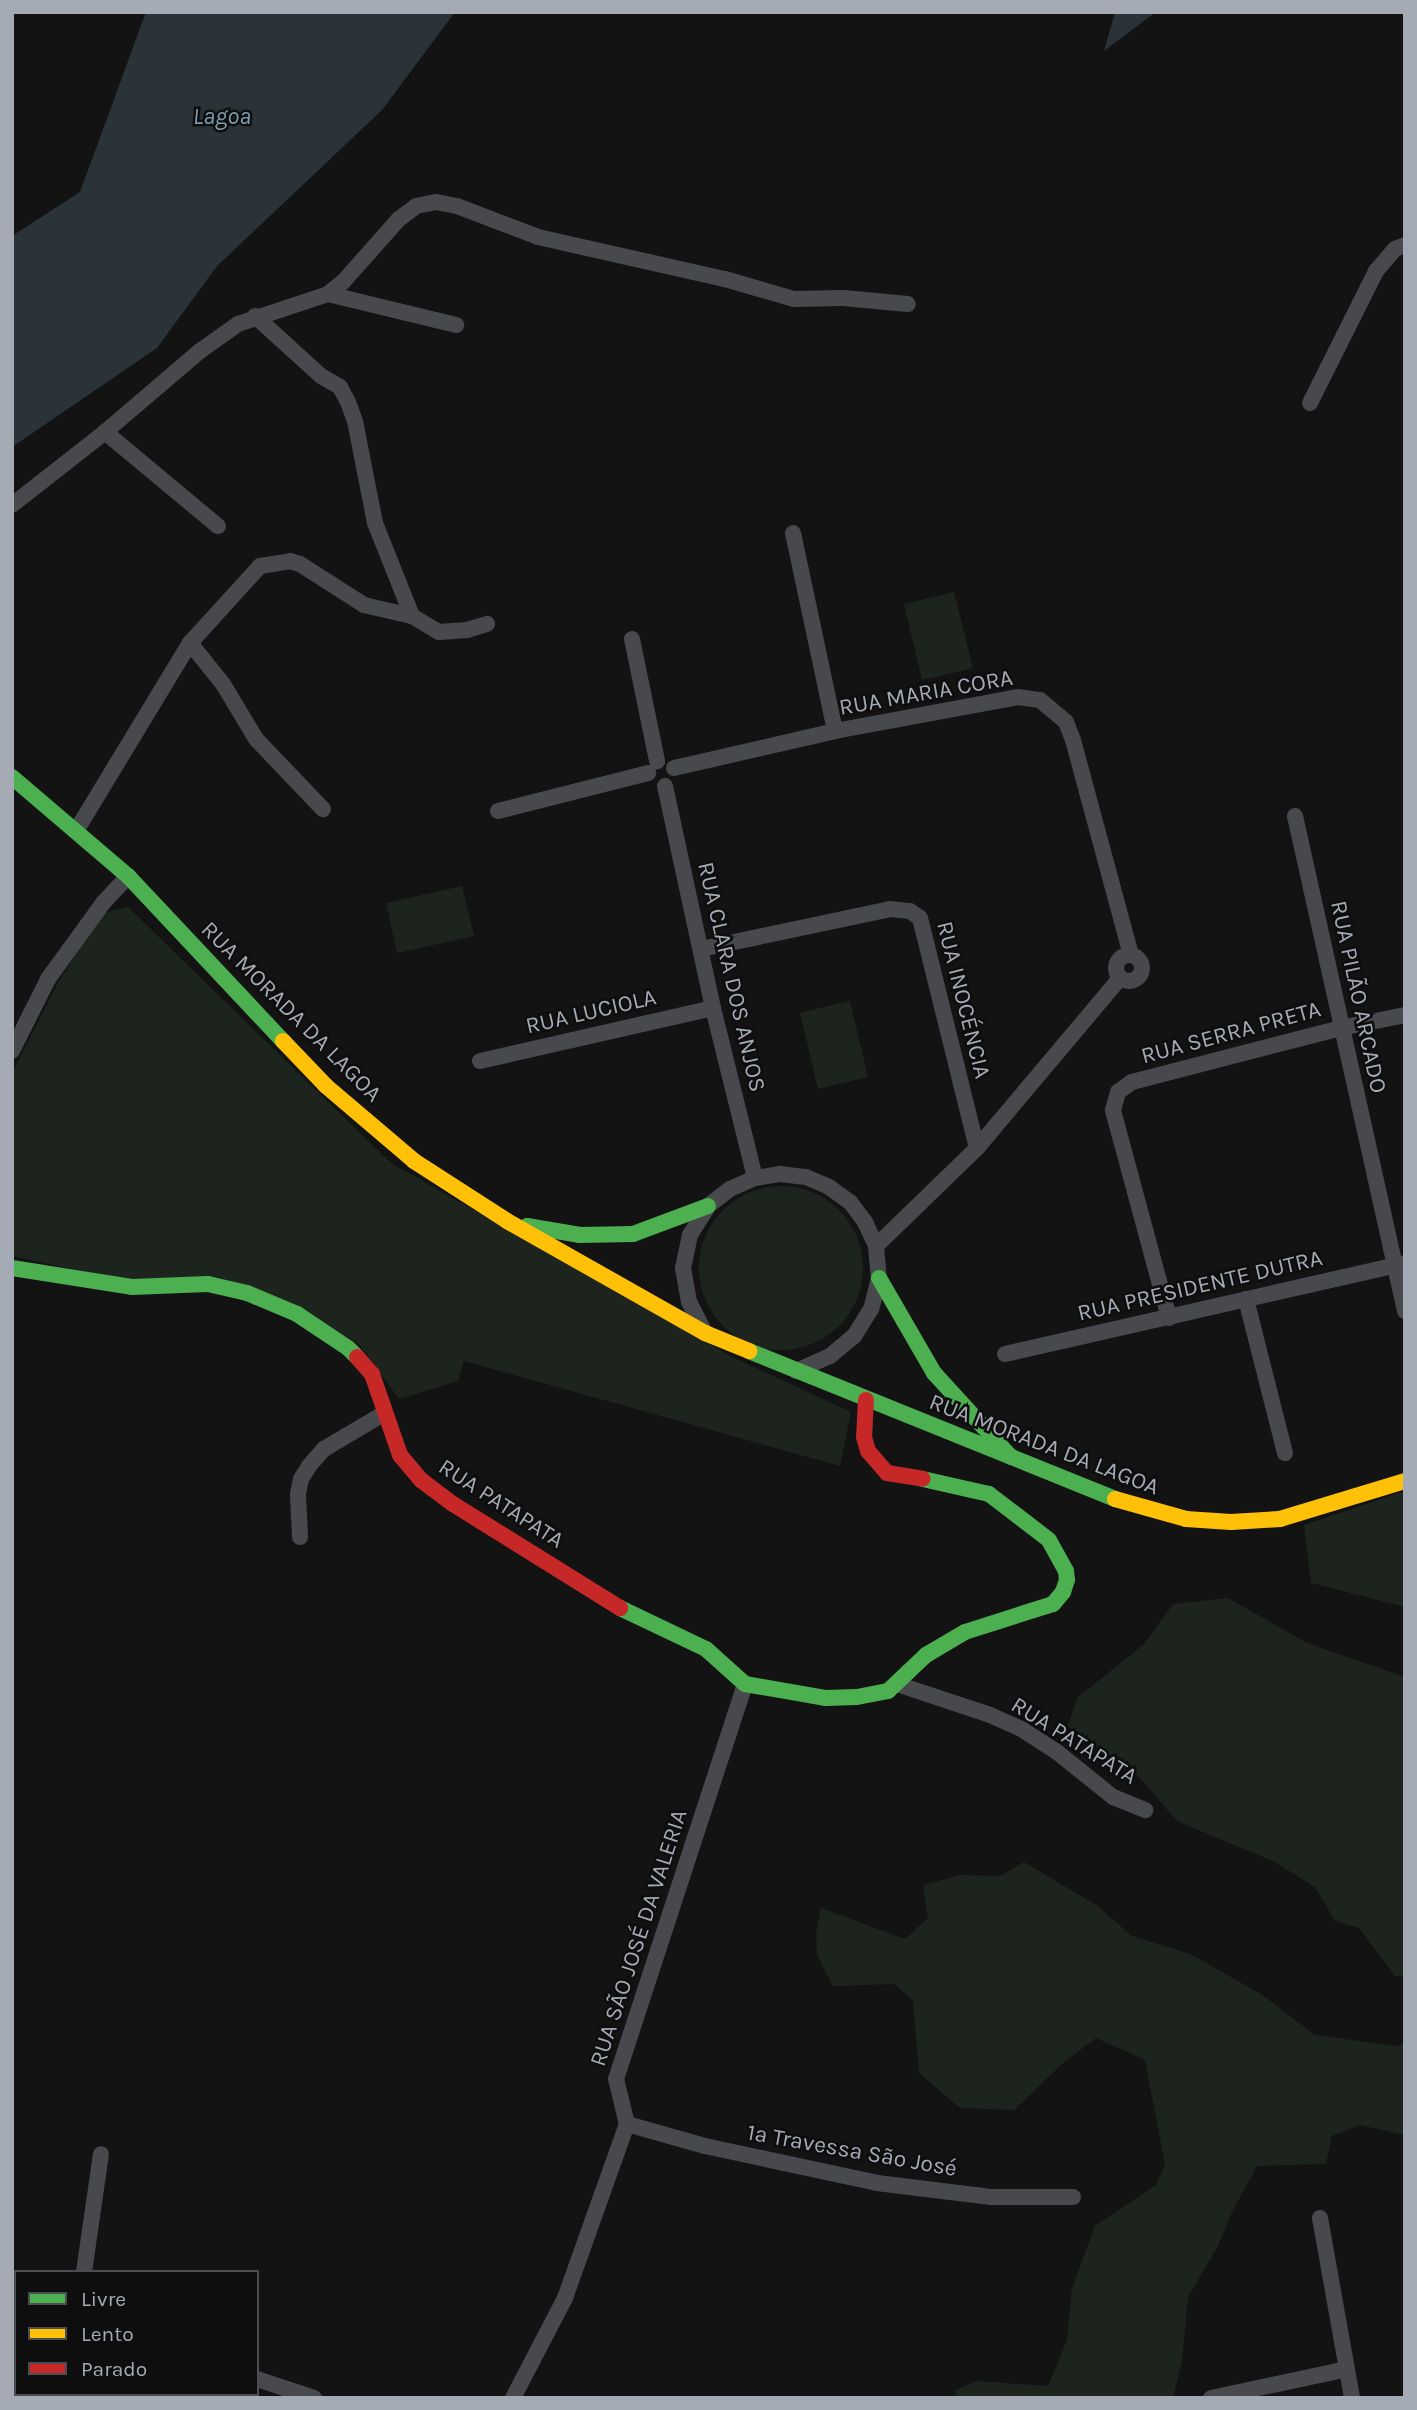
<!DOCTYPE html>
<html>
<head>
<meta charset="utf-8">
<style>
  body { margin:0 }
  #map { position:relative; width:1417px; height:2410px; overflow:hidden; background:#131314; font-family:Karla,sans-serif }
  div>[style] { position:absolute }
  .green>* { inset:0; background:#1d241e }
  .round { border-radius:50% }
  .water>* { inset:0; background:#2a3438 }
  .street>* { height:16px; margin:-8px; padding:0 8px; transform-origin:8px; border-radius:8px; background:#48494c }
  .street>.ring { margin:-8px; padding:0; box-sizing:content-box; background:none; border:16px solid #48494c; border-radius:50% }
  .fast>* { height:16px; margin:-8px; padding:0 8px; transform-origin:8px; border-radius:8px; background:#4caf50 }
  .slow>* { height:16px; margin:-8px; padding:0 8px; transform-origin:8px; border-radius:8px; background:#ffc107 }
  .jam>* { height:16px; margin:-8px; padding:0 8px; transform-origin:8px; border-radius:8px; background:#c62828 }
  span { translate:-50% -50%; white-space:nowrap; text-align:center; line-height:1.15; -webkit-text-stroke:5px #0e0e0f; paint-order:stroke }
  .street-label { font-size:23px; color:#a4abb4 }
  .water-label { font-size:24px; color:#7b9caf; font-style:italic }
  .frame { position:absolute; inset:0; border:14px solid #a4abb4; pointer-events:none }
  .legend { position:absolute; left:14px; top:2270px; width:245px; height:126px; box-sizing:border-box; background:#0e0e0f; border:2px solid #4a4d51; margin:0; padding:9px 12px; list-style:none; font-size:21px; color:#a4abb4 }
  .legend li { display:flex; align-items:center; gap:14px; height:35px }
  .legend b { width:35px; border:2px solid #4a4d51 }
</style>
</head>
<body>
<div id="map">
  <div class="green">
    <div style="clip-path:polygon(954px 592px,973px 668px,922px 680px,904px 604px)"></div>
    <div style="clip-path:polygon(462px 886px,474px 936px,397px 953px,386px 903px)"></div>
    <div style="clip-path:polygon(128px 907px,391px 1163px,732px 1357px,851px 1412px,840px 1466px,464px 1361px,458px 1381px,399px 1399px,360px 1345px,293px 1305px,132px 1282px,12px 1256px,12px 1073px,59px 981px,103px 913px)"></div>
    <div style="clip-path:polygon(850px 1001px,868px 1077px,818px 1089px,800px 1013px)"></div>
    <div class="round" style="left:699px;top:1186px;width:164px;height:164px"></div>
    <div style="clip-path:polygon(1405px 1491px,1405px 1607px,1311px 1583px,1304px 1525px)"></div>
    <div style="clip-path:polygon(1228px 1598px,1307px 1643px,1405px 1677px,1405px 1976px,1395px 1976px,1359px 1928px,1335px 1921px,1315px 1887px,1275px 1862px,1177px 1821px,1140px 1778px,1068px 1726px,1077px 1698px,1144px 1644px,1173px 1604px)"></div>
    <div style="clip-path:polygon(1024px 1862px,1096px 1905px,1132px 1936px,1190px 1954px,1261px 1994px,1315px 2035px,1397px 2046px,1405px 2043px,1405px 2135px,1360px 2125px,1332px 2136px,1326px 2164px,1257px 2166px,1232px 2212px,1218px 2246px,1188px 2297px,1182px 2361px,1173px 2398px,959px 2398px,954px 2391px,976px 2381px,1048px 2386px,1067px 2340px,1072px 2288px,1095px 2226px,1156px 2185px,1165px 2165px,1145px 2060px,1096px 2038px,1063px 2063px,1014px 2110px,960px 2108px,919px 2073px,913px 2000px,894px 1984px,833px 1986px,817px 1955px,816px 1934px,821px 1908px,905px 1939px,928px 1918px,923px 1885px,961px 1875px,1000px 1876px)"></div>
  </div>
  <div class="water">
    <div style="clip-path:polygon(146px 12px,455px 12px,382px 110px,217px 266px,157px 348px,12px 447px,12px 236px,80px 192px)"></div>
    <div style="clip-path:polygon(1115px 12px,1156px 12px,1104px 51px)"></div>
  </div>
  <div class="street">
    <div style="left:328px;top:294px;width:132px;rotate:13.6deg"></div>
    <div style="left:255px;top:316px;width:89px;rotate:42.3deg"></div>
    <div style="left:321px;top:376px;width:22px;rotate:30deg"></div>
    <div style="left:340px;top:387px;width:17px;rotate:62deg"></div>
    <div style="left:348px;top:402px;width:20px;rotate:70deg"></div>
    <div style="left:355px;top:421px;width:104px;rotate:78.9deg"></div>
    <div style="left:375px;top:523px;width:100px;rotate:68.3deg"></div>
    <div style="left:1310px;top:403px;width:148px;rotate:-63.4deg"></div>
    <div style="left:1376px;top:271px;width:29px;rotate:-49deg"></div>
    <div style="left:1395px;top:249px;width:11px;rotate:-22deg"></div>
    <div style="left:105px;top:432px;width:147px;rotate:39.8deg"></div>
    <div style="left:12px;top:505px;width:118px;rotate:-38.1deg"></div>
    <div style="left:105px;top:432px;width:125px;rotate:-40.5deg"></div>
    <div style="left:200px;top:351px;width:47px;rotate:-35.4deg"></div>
    <div style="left:238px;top:324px;width:95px;rotate:-18.4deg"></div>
    <div style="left:328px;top:294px;width:19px;rotate:-39deg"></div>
    <div style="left:343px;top:282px;width:84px;rotate:-48.4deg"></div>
    <div style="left:399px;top:219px;width:21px;rotate:-37deg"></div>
    <div style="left:416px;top:206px;width:20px;rotate:-11deg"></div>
    <div style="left:436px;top:202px;width:21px;rotate:11deg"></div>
    <div style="left:457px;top:206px;width:87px;rotate:20.9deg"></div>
    <div style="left:538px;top:237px;width:192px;rotate:12.7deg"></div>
    <div style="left:725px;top:279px;width:72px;rotate:16.2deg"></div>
    <div style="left:794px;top:299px;width:49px;rotate:-1.2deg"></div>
    <div style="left:843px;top:298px;width:65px;rotate:5.3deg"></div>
    <div style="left:793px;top:533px;width:202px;rotate:78deg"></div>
    <div style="left:632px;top:639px;width:125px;rotate:78.4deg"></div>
    <div style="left:190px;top:643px;width:53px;rotate:51.2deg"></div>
    <div style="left:223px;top:684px;width:64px;rotate:59deg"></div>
    <div style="left:256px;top:739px;width:97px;rotate:46.3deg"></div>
    <div style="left:674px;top:768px;width:165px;rotate:-12.9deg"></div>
    <div style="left:835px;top:731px;width:186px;rotate:-10.5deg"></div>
    <div style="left:1018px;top:697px;width:22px;rotate:8deg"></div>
    <div style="left:1040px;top:700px;width:34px;rotate:40deg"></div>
    <div style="left:1066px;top:722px;width:19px;rotate:69deg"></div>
    <div style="left:1073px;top:740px;width:223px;rotate:74.9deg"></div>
    <div style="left:665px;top:786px;width:227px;rotate:77.8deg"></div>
    <div style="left:713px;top:1008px;width:175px;rotate:76.1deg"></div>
    <div style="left:498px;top:811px;width:155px;rotate:-14.2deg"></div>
    <div style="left:1295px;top:816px;width:507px;rotate:77.47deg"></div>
    <div style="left:76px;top:831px;width:220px;rotate:-58.8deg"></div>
    <div style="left:190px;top:643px;width:104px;rotate:-47.7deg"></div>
    <div style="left:260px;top:566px;width:30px;rotate:-9deg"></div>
    <div style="left:290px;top:561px;width:10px;rotate:17deg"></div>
    <div style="left:300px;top:564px;width:76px;rotate:32.6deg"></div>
    <div style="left:364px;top:605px;width:49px;rotate:12.9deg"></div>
    <div style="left:412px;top:616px;width:31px;rotate:31deg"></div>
    <div style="left:439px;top:632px;width:28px;rotate:-4deg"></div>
    <div style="left:467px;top:630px;width:21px;rotate:-17deg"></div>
    <div style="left:701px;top:949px;width:193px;rotate:-11.9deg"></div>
    <div style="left:890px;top:909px;width:20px;rotate:6deg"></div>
    <div style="left:910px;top:911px;width:12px;rotate:35deg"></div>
    <div style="left:920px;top:918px;width:237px;rotate:76.1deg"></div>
    <div class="ring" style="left:1116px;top:955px;width:10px;height:10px"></div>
    <div style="left:12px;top:1051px;width:80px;rotate:-63.4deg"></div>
    <div style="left:48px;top:979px;width:94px;rotate:-54.1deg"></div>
    <div style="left:103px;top:903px;width:37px;rotate:-47deg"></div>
    <div style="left:480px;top:1061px;width:239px;rotate:-12.8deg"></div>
    <div style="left:876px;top:1246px;width:141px;rotate:-44.1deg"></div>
    <div style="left:977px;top:1148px;width:222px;rotate:-49.9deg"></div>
    <div style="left:1246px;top:1299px;width:159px;rotate:75.8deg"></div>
    <div style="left:1169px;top:1318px;width:215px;rotate:-105.1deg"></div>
    <div style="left:1113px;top:1110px;width:19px;rotate:-74deg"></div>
    <div style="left:1118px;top:1092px;width:17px;rotate:-36deg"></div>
    <div style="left:1132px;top:1082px;width:216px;rotate:-14.5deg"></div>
    <div style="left:1341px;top:1028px;width:65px;rotate:-11.5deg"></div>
    <div style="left:705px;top:1333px;width:35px;rotate:-117deg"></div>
    <div style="left:689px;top:1302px;width:35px;rotate:-100deg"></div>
    <div style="left:683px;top:1268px;width:34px;rotate:-78deg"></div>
    <div style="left:690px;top:1235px;width:34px;rotate:-58deg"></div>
    <div style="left:708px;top:1206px;width:28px;rotate:-38deg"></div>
    <div style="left:730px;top:1189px;width:27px;rotate:-24deg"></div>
    <div style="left:755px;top:1178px;width:25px;rotate:-9deg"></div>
    <div style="left:780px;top:1174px;width:26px;rotate:7deg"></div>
    <div style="left:806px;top:1177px;width:25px;rotate:23deg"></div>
    <div style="left:829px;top:1187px;width:26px;rotate:36deg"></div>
    <div style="left:850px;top:1202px;width:25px;rotate:53deg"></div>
    <div style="left:865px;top:1222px;width:26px;rotate:65deg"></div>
    <div style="left:876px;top:1246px;width:32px;rotate:85deg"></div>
    <div style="left:879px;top:1278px;width:32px;rotate:104deg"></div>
    <div style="left:871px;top:1309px;width:32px;rotate:122deg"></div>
    <div style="left:854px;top:1336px;width:31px;rotate:140deg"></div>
    <div style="left:830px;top:1356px;width:37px;rotate:156deg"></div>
    <div style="left:1005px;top:1354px;width:407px;rotate:-12.8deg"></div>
    <div style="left:300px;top:1537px;width:43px;rotate:-92.7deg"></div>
    <div style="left:298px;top:1494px;width:15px;rotate:-79deg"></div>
    <div style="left:301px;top:1479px;width:15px;rotate:-58deg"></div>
    <div style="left:309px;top:1466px;width:23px;rotate:-49deg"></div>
    <div style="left:324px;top:1449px;width:69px;rotate:-30.7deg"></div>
    <div style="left:897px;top:1684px;width:98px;rotate:18.4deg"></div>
    <div style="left:990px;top:1715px;width:36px;rotate:24deg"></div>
    <div style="left:1023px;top:1730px;width:40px;rotate:32.9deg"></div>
    <div style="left:1057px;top:1752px;width:72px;rotate:38.8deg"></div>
    <div style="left:1113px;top:1797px;width:35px;rotate:22deg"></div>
    <div style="left:627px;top:2124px;width:81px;rotate:15.8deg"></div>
    <div style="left:705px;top:2146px;width:176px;rotate:12.1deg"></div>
    <div style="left:877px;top:2183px;width:115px;rotate:7deg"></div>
    <div style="left:991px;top:2197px;width:82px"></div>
    <div style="left:1320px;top:2218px;width:183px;rotate:79.9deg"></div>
    <div style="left:84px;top:2272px;width:119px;rotate:-81.8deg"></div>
    <div style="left:12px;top:2347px;width:4px;rotate:-14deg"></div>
    <div style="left:257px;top:2379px;width:60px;rotate:18.4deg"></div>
    <div style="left:513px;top:2398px;width:113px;rotate:-62.5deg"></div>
    <div style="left:565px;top:2298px;width:185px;rotate:-70.4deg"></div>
    <div style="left:627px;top:2124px;width:46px;rotate:-103.7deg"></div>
    <div style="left:616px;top:2079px;width:416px;rotate:-71.9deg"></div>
    <div style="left:1211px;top:2398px;width:139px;rotate:-12deg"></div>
  </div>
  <div class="fast">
    <div style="left:12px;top:777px;width:153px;rotate:40.5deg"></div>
    <div style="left:128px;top:876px;width:226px;rotate:46.8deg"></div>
    <div style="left:527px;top:1226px;width:54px;rotate:9.6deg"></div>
    <div style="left:580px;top:1235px;width:53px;rotate:-1.1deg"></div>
    <div style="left:633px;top:1234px;width:80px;rotate:-20.5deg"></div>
    <div style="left:12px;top:1268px;width:121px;rotate:9deg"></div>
    <div style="left:132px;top:1287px;width:76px;rotate:-2.3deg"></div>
    <div style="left:208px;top:1284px;width:40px;rotate:13deg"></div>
    <div style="left:247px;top:1293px;width:54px;rotate:22.8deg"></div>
    <div style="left:297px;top:1314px;width:61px;rotate:33.7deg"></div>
    <div style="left:348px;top:1348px;width:13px;rotate:45deg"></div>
    <div style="left:879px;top:1278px;width:110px;rotate:59.9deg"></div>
    <div style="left:934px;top:1373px;width:114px;rotate:47.5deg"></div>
    <div style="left:749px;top:1351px;width:395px;rotate:22deg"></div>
    <div style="left:620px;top:1608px;width:95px;rotate:25.5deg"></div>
    <div style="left:706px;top:1649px;width:52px;rotate:41.9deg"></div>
    <div style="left:745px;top:1684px;width:81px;rotate:9.9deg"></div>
    <div style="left:825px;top:1698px;width:32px;rotate:-2deg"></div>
    <div style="left:857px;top:1697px;width:32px;rotate:-11deg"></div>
    <div style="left:888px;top:1691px;width:52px;rotate:-43.5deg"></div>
    <div style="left:926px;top:1655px;width:45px;rotate:-30.5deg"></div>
    <div style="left:965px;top:1632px;width:92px;rotate:-17.7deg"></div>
    <div style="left:1053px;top:1604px;width:16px;rotate:-50deg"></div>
    <div style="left:1063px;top:1592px;width:13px;rotate:-72deg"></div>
    <div style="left:1067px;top:1580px;width:9px;rotate:-96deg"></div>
    <div style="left:1066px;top:1571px;width:35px;rotate:-119deg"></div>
    <div style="left:1049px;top:1540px;width:76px;rotate:-142.5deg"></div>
    <div style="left:989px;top:1494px;width:68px;rotate:-167.2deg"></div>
  </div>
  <div class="slow">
    <div style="left:283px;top:1041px;width:62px;rotate:46.3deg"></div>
    <div style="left:326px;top:1086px;width:116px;rotate:40.4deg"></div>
    <div style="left:414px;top:1161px;width:111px;rotate:32.8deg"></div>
    <div style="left:507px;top:1221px;width:227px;rotate:29.5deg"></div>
    <div style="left:705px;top:1333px;width:48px;rotate:22.2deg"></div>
    <div style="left:1115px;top:1499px;width:74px;rotate:15.7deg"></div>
    <div style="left:1186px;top:1519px;width:45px;rotate:3.8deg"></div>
    <div style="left:1231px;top:1522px;width:49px;rotate:-3.5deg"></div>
    <div style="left:1280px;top:1519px;width:131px;rotate:-16.9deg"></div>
  </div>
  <div class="jam">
    <div style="left:357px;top:1357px;width:23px;rotate:49deg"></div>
    <div style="left:372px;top:1374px;width:86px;rotate:70.9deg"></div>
    <div style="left:400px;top:1455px;width:33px;rotate:50deg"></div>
    <div style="left:421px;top:1480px;width:40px;rotate:37deg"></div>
    <div style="left:453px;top:1504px;width:197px;rotate:31.9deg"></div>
    <div style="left:866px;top:1400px;width:37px;rotate:93deg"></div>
    <div style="left:864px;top:1437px;width:15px;rotate:74deg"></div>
    <div style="left:868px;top:1451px;width:29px;rotate:49deg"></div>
    <div style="left:887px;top:1473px;width:36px;rotate:9deg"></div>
  </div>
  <div class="street-label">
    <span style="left:926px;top:693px;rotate:-10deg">RUA MARIA CORA</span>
    <span style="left:731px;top:977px;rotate:77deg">RUA CLARA DOS ANJOS</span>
    <span style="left:1358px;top:997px;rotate:78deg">RUA PILÃO ARCADO</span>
    <span style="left:963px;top:1000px;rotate:76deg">RUA INOCÉNCIA</span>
    <span style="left:291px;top:1012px;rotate:45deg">RUA MORADA DA LAGOA</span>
    <span style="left:591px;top:1012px;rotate:-13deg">RUA LUCIOLA</span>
    <span style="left:1231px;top:1033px;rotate:-15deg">RUA SERRA PRETA</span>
    <span style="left:1200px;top:1286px;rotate:-13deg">RUA PRESIDENTE DUTRA</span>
    <span style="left:1044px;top:1445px;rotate:21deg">RUA MORADA DA LAGOA</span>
    <span style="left:501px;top:1504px;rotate:33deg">RUA PATAPATA</span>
    <span style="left:1074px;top:1741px;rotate:32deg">RUA PATAPATA</span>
    <span style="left:639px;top:1938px;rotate:-72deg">RUA SÃO JOSÉ DA VALERIA</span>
    <span style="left:852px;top:2151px;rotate:10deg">1ª Travessa São José</span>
  </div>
  <div class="water-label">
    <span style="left:222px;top:117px">Lagoa</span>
  </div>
  <div class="frame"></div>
  <ul class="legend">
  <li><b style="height:9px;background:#4caf50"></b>Livre</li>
  <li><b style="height:9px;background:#ffc107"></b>Lento</li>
  <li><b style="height:9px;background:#c62828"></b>Parado</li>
  </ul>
</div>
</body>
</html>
